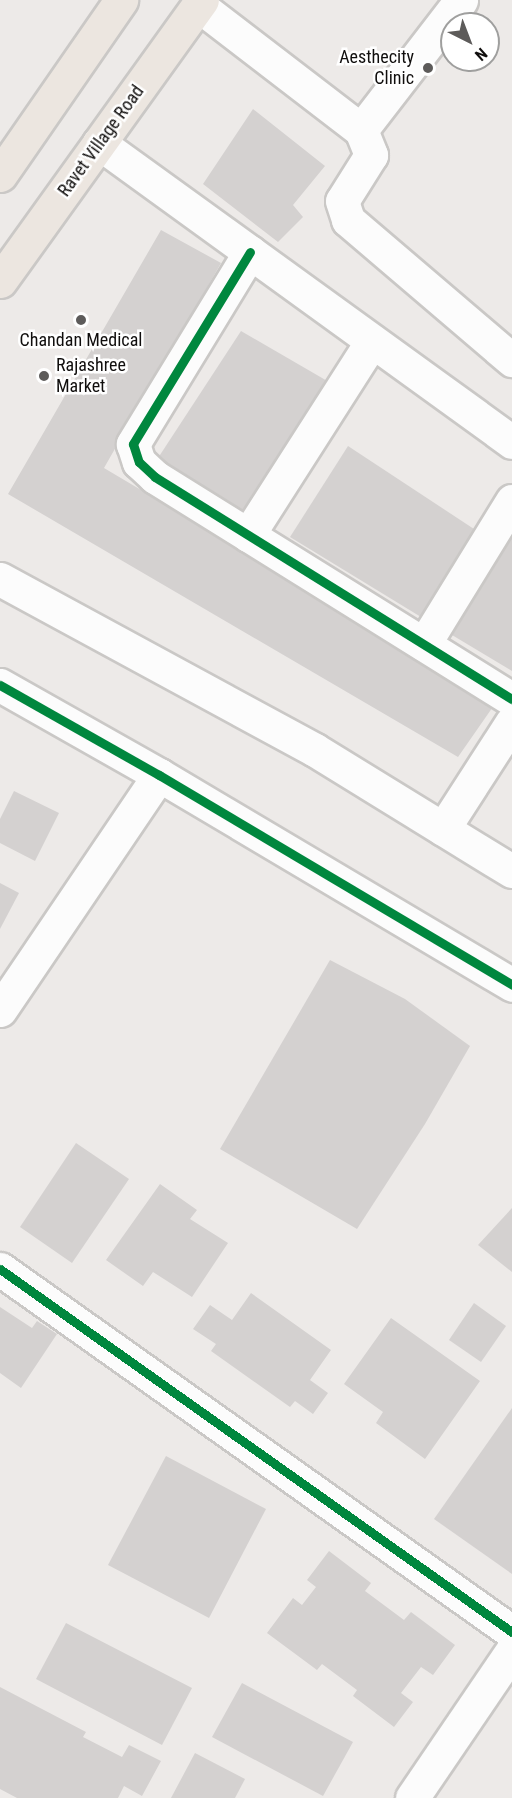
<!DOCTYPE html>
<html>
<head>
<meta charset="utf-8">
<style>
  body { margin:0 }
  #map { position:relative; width:512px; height:1798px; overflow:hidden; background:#edeae8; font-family:"Roboto Condensed",sans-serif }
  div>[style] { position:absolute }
  .building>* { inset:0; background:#d4d1d0 }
  .roads { filter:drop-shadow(2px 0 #cac8c6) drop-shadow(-2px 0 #cac8c6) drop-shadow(0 2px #cac8c6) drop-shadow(0 -2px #cac8c6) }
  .minor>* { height:33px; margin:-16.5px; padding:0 16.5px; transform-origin:16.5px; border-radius:16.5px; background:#fcfcfc }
  .major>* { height:33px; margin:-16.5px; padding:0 16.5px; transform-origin:16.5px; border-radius:16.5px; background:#ece6e0 }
  .cycleway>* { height:9px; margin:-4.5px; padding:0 4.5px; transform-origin:4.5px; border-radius:4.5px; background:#00873e }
  .dots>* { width:16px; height:16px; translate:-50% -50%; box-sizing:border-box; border:3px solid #fff; border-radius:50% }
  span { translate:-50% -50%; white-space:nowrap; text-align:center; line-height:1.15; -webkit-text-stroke:5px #fff; paint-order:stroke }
  .poi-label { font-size:18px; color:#100e0d }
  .right { translate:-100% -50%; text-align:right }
  .left { translate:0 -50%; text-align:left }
  .street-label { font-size:18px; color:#100e0d }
  .north { position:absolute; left:440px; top:12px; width:60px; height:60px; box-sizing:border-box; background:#fff; border:2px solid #9f9f9e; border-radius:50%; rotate:138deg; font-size:16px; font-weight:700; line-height:24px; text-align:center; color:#100e0d }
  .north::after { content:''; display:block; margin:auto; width:21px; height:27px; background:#5d5b5a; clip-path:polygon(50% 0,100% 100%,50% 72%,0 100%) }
</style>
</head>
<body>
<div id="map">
  <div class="building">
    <div style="clip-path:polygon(253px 109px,325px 166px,293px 205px,303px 217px,278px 242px,203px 184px)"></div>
    <div style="clip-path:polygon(161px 230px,221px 263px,104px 468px,497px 701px,458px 757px,8px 494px)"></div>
    <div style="clip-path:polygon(241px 331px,329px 382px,249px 516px,158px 458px)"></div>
    <div style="clip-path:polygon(348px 446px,474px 529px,421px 617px,290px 537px)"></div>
    <div style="clip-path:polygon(512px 523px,512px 671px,447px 632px)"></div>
    <div style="clip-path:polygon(14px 791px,59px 813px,35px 861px,0 843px,0 819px)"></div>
    <div style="clip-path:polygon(0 883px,19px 893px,0 929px)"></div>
    <div style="clip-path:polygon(330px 960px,405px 999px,470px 1046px,425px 1124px,357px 1229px,220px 1149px)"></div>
    <div style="clip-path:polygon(76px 1143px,129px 1179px,72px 1263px,20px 1227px)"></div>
    <div style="clip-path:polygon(160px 1184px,197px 1210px,190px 1219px,228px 1243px,192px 1297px,153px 1272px,143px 1286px,106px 1260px)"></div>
    <div style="clip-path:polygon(512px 1208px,512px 1272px,478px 1245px)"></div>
    <div style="clip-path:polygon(251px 1293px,331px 1350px,310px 1380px,328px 1393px,313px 1414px,295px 1401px,290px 1407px,211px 1351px,216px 1344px,193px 1329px,210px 1305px,232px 1320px)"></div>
    <div style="clip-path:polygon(474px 1303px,506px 1326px,481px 1362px,449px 1340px)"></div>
    <div style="clip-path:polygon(0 1307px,32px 1328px,37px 1321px,57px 1334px,21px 1388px,0 1373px)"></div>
    <div style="clip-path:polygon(391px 1318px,480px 1381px,425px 1459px,376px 1423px,383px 1412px,344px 1384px)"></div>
    <div style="clip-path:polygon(512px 1408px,512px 1574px,434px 1519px)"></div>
    <div style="clip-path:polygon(166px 1456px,266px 1509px,209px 1618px,108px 1565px)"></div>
    <div style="clip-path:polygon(329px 1551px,371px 1583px,365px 1591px,404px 1620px,411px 1612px,455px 1645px,433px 1675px,421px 1667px,401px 1693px,413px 1702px,394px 1727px,353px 1696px,357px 1690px,322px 1664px,317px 1670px,267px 1633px,293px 1598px,302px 1605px,316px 1587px,307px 1580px)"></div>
    <div style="clip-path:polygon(66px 1623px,192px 1688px,162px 1745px,36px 1679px)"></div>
    <div style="clip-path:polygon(242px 1683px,353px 1742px,323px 1796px,212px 1737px)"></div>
    <div style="clip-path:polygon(0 1687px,86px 1732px,83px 1737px,122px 1757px,129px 1745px,161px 1761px,142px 1796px,124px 1786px,118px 1798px,17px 1798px,0 1789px)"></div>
    <div style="clip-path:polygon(195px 1753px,245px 1779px,235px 1798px,171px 1798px)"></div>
  </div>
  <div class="roads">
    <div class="minor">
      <div style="left:198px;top:5px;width:205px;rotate:37.5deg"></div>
      <div style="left:361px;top:130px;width:27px;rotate:68deg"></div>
      <div style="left:371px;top:155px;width:54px;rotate:122.2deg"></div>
      <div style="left:342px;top:201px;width:20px;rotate:72deg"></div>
      <div style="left:348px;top:220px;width:216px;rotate:40.5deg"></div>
      <div style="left:361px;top:130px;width:164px;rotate:-52.4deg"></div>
      <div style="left:99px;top:143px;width:510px;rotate:35.9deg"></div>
      <div style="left:250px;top:252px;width:225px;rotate:121.4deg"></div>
      <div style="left:133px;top:444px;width:19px;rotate:72deg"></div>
      <div style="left:139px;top:462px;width:22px;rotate:43deg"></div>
      <div style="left:155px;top:477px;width:420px;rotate:31.9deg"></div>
      <div style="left:248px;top:535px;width:230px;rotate:-57.4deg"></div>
      <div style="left:0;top:579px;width:358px;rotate:28.5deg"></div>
      <div style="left:315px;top:750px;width:231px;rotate:31.6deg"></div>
      <div style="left:424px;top:644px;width:168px;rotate:-58.4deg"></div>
      <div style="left:0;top:685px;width:183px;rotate:29.5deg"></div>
      <div style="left:159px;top:775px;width:411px;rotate:30.7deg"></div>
      <div style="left:443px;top:829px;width:127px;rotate:-57.2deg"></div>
      <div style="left:0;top:1010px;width:284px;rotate:-55.9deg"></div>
      <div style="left:0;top:1269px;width:628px;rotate:35.34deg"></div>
      <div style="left:412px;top:1798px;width:178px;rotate:-55.8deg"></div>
    </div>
    <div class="major">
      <div style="left:0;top:175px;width:213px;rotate:-55.3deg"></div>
      <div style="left:0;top:281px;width:346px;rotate:-54.3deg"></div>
    </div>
  </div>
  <div class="cycleway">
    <div style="left:250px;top:252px;width:225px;rotate:121.4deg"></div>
    <div style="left:133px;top:444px;width:19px;rotate:72deg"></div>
    <div style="left:139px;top:462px;width:22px;rotate:43deg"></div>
    <div style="left:155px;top:477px;width:420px;rotate:31.9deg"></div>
    <div style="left:0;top:685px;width:183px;rotate:29.5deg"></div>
    <div style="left:159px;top:775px;width:411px;rotate:30.7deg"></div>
    <div style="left:0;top:1269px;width:628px;rotate:35.34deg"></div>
  </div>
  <div class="dots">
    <div style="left:428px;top:68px;background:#5d5b5a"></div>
    <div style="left:81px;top:320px;background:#5d5b5a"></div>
    <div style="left:44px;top:376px;background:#5d5b5a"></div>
  </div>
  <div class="poi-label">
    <span class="right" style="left:414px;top:68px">Aesthecity<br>Clinic</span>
    <span style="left:81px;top:340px">Chandan Medical</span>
    <span class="left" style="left:56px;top:376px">Rajashree<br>Market</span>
  </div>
  <div class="street-label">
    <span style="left:101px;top:141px;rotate:-54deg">Ravet Village Road</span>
  </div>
  <div class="north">N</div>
</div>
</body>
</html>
